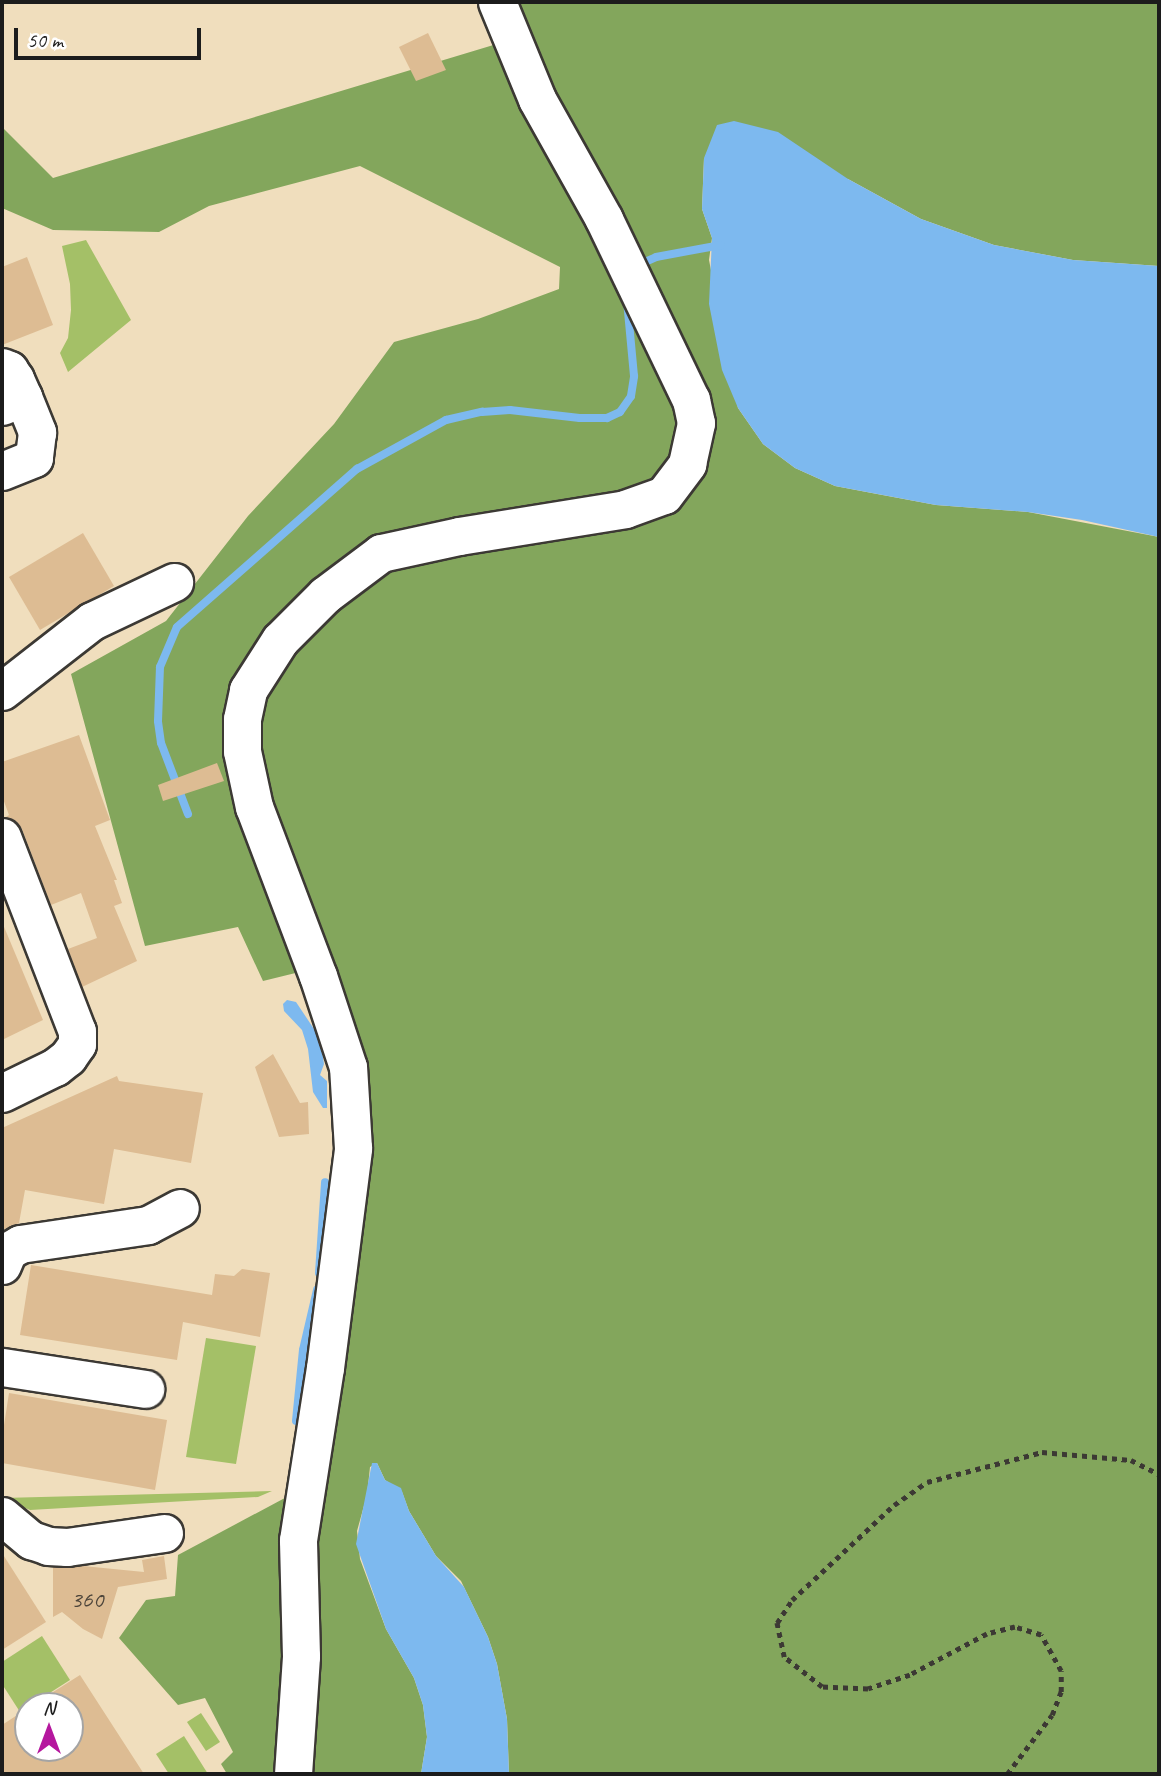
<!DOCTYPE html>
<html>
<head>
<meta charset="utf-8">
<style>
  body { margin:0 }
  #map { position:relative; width:1161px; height:1776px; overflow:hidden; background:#f0debd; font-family:Caveat,sans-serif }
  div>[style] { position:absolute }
  .green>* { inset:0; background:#a4c067 }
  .forest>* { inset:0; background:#83a65c }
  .water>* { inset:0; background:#7db9ef }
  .stream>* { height:8px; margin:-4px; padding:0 4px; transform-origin:4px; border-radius:4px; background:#7db9ef }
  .building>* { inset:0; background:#ddbc93 }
  .path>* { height:4.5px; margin-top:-2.25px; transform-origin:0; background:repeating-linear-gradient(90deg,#3c3934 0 5px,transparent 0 10px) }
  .roads { filter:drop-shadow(2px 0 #3c3934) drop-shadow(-2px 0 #3c3934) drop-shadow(0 2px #3c3934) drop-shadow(0 -2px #3c3934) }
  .minor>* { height:37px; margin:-18.5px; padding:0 18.5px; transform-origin:18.5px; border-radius:18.5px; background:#fff }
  span { translate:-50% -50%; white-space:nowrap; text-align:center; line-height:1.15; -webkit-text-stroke:5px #fff; paint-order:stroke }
  .number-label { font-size:24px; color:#4c443a }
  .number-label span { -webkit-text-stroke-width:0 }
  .frame { position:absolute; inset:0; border:4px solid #1c1c1c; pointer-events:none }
  .north { position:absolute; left:14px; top:1692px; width:70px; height:70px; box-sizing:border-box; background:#fff; border:2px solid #a4a4a4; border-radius:50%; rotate:0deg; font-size:19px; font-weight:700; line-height:28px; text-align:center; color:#1c1c1c }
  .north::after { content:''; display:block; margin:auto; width:24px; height:32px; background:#b5179e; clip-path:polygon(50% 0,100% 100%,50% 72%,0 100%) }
  .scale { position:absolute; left:14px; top:28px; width:187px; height:32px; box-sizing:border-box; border:4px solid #1c1c1c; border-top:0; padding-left:9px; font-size:21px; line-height:24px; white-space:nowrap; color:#1c1c1c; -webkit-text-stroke:5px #fff; paint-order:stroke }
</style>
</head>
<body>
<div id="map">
  <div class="green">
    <div style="clip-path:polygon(86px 240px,131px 320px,68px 372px,60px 353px,68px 338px,71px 310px,70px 284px,62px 246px)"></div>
    <div style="clip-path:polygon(206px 1338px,256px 1346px,236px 1464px,186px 1457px)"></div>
    <div style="clip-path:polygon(272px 1491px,258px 1497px,30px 1510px,2px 1498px)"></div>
    <div style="clip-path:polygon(42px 1636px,70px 1680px,20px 1712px,2px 1684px,2px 1662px)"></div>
    <div style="clip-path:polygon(201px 1713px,220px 1742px,206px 1751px,187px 1722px)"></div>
    <div style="clip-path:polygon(184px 1736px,208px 1774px,169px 1774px,156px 1754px)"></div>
  </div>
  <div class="forest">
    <div style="clip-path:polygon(478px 2px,1159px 2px,1159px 266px,1073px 260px,994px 245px,921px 219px,848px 179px,704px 158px,702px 209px,712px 238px,709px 260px,738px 408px,763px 444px,795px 468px,835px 486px,877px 494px,936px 505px,1028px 512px,1159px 537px,1159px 1774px,509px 1774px,507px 1719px,497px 1664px,488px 1637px,461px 1581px,436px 1556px,409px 1511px,402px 1492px,385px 1480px,377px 1463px,370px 1467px,367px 1495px,357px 1531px,360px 1559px,386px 1629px,414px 1678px,423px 1705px,427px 1737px,421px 1774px,227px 1774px,221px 1764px,233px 1752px,205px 1698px,178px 1705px,119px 1638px,146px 1600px,175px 1596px,178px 1555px,324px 1477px,365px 1177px,328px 965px,263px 981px,238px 927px,145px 946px,71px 674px,166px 621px,248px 516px,334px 424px,394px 342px,478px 319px,559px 289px,560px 267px,360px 166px,209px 206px,159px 232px,53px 230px,2px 208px,2px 127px,53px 178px,510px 40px)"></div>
  </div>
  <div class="water">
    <div style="clip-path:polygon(734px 121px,778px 132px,848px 179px,921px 219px,994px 245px,1073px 260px,1159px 266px,1159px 537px,1082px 520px,1028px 512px,936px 505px,835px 486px,795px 468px,763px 444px,738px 408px,722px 370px,709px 304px,712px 238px,702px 209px,704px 158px,717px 125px)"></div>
    <div style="clip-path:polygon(287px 1000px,296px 1002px,320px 1038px,324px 1064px,320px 1075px,327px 1081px,327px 1108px,323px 1108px,313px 1092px,308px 1049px,302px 1030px,284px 1011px,283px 1004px)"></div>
    <div style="clip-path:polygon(372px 1463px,377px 1463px,385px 1480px,401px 1488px,409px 1511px,436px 1556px,464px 1587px,488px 1637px,497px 1664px,507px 1719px,509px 1774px,421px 1774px,427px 1737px,423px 1705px,414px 1678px,386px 1629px,356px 1544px)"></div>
  </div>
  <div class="stream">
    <div style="left:636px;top:266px;width:22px;rotate:-24deg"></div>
    <div style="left:656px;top:257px;width:66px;rotate:-10.5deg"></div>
    <div style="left:188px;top:814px;width:76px;rotate:-110.8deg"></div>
    <div style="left:161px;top:743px;width:22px;rotate:-98deg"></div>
    <div style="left:158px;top:721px;width:54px;rotate:-87.9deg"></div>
    <div style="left:160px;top:667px;width:43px;rotate:-67deg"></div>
    <div style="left:177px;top:627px;width:240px;rotate:-41.3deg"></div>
    <div style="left:357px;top:469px;width:102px;rotate:-28.8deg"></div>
    <div style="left:446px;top:420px;width:37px;rotate:-13deg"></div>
    <div style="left:482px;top:412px;width:28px;rotate:-4deg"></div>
    <div style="left:510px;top:410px;width:70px;rotate:6.5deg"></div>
    <div style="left:580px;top:418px;width:27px"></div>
    <div style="left:607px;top:418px;width:14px;rotate:-25deg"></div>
    <div style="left:620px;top:412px;width:19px;rotate:-55deg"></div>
    <div style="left:631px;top:396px;width:20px;rotate:-81deg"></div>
    <div style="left:634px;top:376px;width:75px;rotate:-95.3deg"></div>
    <div style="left:319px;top:1273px;width:91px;rotate:-86.2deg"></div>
    <div style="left:296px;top:1421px;width:71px;rotate:-84.4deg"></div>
    <div style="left:303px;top:1350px;width:62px;rotate:-76.9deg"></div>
  </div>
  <div class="building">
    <div style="clip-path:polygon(428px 33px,446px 70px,416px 81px,399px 47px)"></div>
    <div style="clip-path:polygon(27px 257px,53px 325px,2px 345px,2px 267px)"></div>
    <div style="clip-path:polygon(83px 533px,114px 586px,40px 630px,9px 577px)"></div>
    <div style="clip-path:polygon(79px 735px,110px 820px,95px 826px,117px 880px,114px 880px,122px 903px,114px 906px,137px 961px,82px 987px,68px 949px,97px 938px,81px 893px,51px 905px,22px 829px,16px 821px,6px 817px,9px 815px,2px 796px,2px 762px)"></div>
    <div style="clip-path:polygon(217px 763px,224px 781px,163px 801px,158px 785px)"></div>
    <div style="clip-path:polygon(2px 922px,43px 1020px,2px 1040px)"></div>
    <div style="clip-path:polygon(273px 1054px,300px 1103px,308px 1102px,309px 1134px,279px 1137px,255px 1067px)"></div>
    <div style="clip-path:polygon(117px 1076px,119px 1081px,203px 1093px,191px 1163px,114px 1149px,104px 1204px,25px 1190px,19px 1223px,2px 1230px,2px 1128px)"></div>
    <div style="clip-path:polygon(31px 1265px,212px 1295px,215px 1274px,234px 1276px,242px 1269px,270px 1273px,260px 1337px,183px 1322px,177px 1360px,20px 1335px)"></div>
    <div style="clip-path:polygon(9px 1393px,167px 1420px,155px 1490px,2px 1463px,2px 1438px)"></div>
    <div style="clip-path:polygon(2px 1553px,46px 1622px,2px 1650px)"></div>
    <div style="clip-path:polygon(164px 1556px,167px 1579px,118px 1587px,102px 1639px,83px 1629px,62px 1612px,53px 1617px,53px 1567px,83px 1566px,144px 1572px,142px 1560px)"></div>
    <div style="clip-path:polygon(80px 1675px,144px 1774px,2px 1774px,2px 1725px,28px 1708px,28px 1748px,70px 1748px,70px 1706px,31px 1706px)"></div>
  </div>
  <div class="path">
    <div style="left:1007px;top:1774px;width:74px;rotate:-52.7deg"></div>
    <div style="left:1052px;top:1715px;width:25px;rotate:-69deg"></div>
    <div style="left:1061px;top:1692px;width:21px;rotate:-90deg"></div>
    <div style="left:1061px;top:1671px;width:41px;rotate:-119.1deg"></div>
    <div style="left:1041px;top:1635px;width:27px;rotate:-163deg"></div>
    <div style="left:1015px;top:1627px;width:29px;rotate:166deg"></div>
    <div style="left:987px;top:1634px;width:87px;rotate:152deg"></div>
    <div style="left:910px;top:1675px;width:44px;rotate:161.6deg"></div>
    <div style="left:868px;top:1689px;width:46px;rotate:-177.5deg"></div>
    <div style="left:822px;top:1687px;width:48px;rotate:-141.7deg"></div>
    <div style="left:784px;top:1657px;width:35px;rotate:-102deg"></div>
    <div style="left:777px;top:1623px;width:27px;rotate:-57deg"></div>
    <div style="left:792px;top:1600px;width:139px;rotate:-43deg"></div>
    <div style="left:894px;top:1505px;width:40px;rotate:-34.9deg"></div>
    <div style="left:927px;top:1482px;width:119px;rotate:-14.6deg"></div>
    <div style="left:1042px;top:1452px;width:89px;rotate:5.1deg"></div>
    <div style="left:1131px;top:1460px;width:31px;rotate:27deg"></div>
  </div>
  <div class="roads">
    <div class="minor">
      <div style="left:2px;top:367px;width:8px;rotate:23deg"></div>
      <div style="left:9px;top:370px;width:11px;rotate:56deg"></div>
      <div style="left:15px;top:379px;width:20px;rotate:66deg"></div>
      <div style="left:2px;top:406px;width:23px;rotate:-23deg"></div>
      <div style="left:23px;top:397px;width:38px;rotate:68deg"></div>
      <div style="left:37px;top:432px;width:26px;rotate:97deg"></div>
      <div style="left:34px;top:458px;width:35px;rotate:158deg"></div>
      <div style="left:2px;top:691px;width:114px;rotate:-37.9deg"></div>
      <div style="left:92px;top:621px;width:91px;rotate:-25.4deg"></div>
      <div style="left:2px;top:837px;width:208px;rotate:68.9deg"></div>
      <div style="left:77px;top:1031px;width:13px;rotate:90deg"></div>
      <div style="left:77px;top:1044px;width:16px;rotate:125deg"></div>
      <div style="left:68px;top:1057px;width:16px;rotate:142deg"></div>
      <div style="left:55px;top:1067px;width:59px;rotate:153.9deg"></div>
      <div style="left:2px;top:1265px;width:15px;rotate:-67deg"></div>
      <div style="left:8px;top:1251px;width:14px;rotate:-30deg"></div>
      <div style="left:20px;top:1244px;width:129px;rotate:-8.4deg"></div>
      <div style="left:148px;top:1225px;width:36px;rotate:-28deg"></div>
      <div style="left:2px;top:1367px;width:145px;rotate:8.7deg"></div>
      <div style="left:2px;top:1516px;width:38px;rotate:40deg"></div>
      <div style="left:31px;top:1540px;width:18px;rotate:19deg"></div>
      <div style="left:48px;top:1546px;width:19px;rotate:3deg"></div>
      <div style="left:67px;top:1547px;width:98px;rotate:-8.2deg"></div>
      <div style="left:293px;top:1774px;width:118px;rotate:-86.1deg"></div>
      <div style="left:301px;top:1656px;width:116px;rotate:-91.5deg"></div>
      <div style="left:298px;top:1540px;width:174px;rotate:-81.1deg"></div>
      <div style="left:325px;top:1368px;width:222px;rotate:-82.7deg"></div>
      <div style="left:353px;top:1148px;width:81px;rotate:-93.5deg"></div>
      <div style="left:348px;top:1067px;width:96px;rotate:-108.2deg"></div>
      <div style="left:318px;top:976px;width:181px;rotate:-110.7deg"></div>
      <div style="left:254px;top:807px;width:57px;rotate:-102.1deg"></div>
      <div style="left:242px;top:751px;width:32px;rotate:-90deg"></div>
      <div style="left:242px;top:719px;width:30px;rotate:-78deg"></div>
      <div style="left:248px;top:690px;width:59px;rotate:-57.4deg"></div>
      <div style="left:280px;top:640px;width:64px;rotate:-45deg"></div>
      <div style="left:325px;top:595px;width:70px;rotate:-36.9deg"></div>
      <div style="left:381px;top:553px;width:80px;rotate:-12.3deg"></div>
      <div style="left:459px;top:536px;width:168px;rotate:-9.2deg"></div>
      <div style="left:625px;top:509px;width:41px;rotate:-19.7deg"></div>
      <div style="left:664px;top:495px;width:39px;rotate:-53deg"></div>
      <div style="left:687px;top:464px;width:42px;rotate:-77.6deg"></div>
      <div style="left:696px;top:423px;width:24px;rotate:-102deg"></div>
      <div style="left:691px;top:400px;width:201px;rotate:-115.7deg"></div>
      <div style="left:604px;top:219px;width:137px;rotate:-119.2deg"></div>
      <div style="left:537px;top:99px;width:105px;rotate:-112.4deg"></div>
    </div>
  </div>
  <div class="number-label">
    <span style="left:87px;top:1600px">360</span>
  </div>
  <div class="frame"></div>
  <div class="north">N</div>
  <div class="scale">50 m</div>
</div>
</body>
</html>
